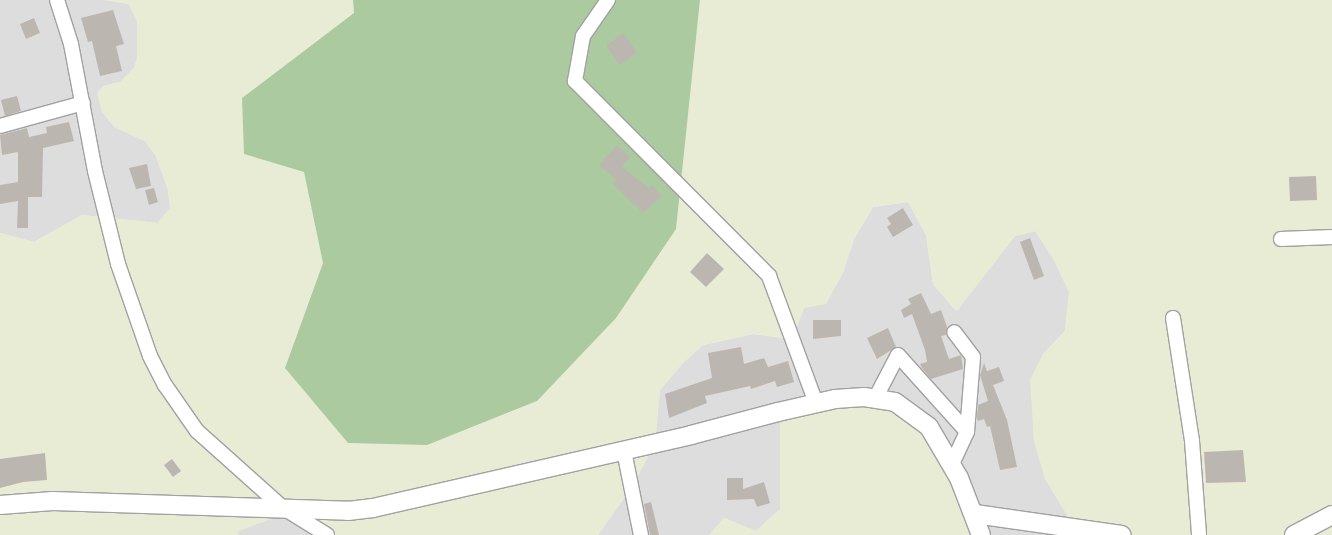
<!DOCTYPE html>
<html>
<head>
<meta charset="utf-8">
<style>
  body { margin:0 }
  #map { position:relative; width:1332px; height:535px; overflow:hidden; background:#efede7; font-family:"Fira Sans",sans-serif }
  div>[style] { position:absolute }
  .residential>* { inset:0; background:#dedddd }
  .farmland>* { inset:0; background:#e9ecd5 }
  .forest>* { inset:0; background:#abcaa0 }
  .building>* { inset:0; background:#bcb6b0 }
  .roads { filter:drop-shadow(1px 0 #a1a1a1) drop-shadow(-1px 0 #a1a1a1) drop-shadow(0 1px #a1a1a1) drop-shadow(0 -1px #a1a1a1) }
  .minor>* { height:14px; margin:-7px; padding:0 7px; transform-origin:7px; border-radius:7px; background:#fff }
  .tertiary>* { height:18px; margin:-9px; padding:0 9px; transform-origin:9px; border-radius:9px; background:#fff }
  span { translate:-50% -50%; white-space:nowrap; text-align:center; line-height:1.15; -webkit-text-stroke:4px #fff; paint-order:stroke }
</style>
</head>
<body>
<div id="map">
  <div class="residential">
    <div style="clip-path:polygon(0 0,104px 0,129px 4px,137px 21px,137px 59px,134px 68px,120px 82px,103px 86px,114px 127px,145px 141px,156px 156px,168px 190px,170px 208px,158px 223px,82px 215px,34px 242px,0 233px)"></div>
    <div style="clip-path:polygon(908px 202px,926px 235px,933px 284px,956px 311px,1015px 236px,1035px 231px,1054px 260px,1069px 292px,1065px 331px,1043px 354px,1033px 418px,1034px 441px,1079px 535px,982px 535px,780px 414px,780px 509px,756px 531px,724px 518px,709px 535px,598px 535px,632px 487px,655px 443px,660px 390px,683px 363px,703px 345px,753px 334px,792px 339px,804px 308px,843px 273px,854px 239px,873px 207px)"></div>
    <div style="clip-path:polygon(287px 513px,312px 535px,238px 535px,238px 531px)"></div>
  </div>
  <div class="farmland">
    <div style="clip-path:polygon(104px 0,353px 0,354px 13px,242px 98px,304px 172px,323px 263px,285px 368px,676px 229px,700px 0,1332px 0,1332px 535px,1079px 535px,1045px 479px,1034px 441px,1030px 380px,1043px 354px,1065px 331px,1069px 292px,1054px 260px,1035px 231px,1015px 236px,957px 311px,933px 284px,926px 235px,908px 202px,873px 207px,854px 239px,843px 273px,826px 304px,804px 308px,792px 339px,753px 334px,703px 345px,683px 363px,660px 390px,655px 443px,632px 487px,598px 535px,312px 535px,287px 513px,238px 531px,238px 535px,0 535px,0 233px,34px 242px,82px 215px,158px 223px,170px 208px,168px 190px,156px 156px,145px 141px,114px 127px,102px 112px,97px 94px,103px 86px,120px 82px,134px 68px,137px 59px,137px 21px,129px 4px)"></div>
    <div style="clip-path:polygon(862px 394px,918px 415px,982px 535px,709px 535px,724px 518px,756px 531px,780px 509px,780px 414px)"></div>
  </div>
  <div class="forest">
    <div style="clip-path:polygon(353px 0,700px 0,676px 229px,616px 318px,537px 401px,427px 445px,348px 443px,285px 368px,323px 263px,304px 172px,244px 154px,242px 98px,354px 13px)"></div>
  </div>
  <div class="building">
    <div style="clip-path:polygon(113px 10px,124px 44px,116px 46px,122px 71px,100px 76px,92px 41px,88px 42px,81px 18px)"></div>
    <div style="clip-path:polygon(34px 18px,40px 33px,26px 39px,20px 24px)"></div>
    <div style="clip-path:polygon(623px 33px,637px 52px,620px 65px,606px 46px)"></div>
    <div style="clip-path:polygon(17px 96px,21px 111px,5px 116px,1px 100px)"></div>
    <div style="clip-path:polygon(69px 122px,74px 141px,43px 148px,42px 197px,28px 197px,28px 228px,17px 228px,18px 201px,0 204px,0 185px,18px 182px,18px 152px,2px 155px,0 135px,27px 128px,29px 137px,47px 133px,46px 127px)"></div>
    <div style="clip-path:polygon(617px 145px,630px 157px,622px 167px,649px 188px,652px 185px,662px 196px,643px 213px,613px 184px,616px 179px,599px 165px)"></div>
    <div style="clip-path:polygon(147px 164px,151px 186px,136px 189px,129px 168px)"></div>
    <div style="clip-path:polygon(1316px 176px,1317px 200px,1290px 201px,1289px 177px)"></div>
    <div style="clip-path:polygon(154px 188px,158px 202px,149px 205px,145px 190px)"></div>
    <div style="clip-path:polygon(903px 208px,913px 225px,893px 237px,887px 227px,891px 224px,887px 218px)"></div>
    <div style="clip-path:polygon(1030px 238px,1044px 276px,1034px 280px,1020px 242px)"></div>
    <div style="clip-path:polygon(707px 253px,724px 269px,706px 287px,690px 272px)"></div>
    <div style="clip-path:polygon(921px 293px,931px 314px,941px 310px,947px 327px,946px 335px,941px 336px,949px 359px,961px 355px,963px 369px,931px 379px,922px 368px,920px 364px,927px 362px,925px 350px,912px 314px,904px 318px,901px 310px,911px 304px,908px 299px)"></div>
    <div style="clip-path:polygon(813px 320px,841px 320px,841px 336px,813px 339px)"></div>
    <div style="clip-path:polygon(888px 328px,896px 347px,877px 359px,867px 338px)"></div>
    <div style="clip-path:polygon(741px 347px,744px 364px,764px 358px,768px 367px,788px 361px,794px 382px,777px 387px,775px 381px,751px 389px,750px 386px,705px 396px,707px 403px,669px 418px,665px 394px,712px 378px,708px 353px)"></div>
    <div style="clip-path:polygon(984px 363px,987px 371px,999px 367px,1004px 381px,993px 385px,1007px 420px,1017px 467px,1000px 470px,990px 426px,987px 427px,984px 419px,978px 421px,977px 418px,978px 405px,988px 401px,980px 375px)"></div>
    <div style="clip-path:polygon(1243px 450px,1246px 482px,1206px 483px,1204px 452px)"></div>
    <div style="clip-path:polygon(45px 453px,47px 480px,23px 482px,0 488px,0 459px)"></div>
    <div style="clip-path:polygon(172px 459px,181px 471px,173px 477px,164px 465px)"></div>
    <div style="clip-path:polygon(727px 478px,743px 478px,743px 489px,764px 482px,770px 503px,757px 507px,754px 499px,727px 500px)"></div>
    <div style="clip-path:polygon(651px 502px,659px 535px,650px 535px,644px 504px)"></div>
  </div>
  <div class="roads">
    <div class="minor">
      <div style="left:57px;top:0;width:46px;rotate:72.3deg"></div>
      <div style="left:71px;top:44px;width:129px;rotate:79.3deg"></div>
      <div style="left:95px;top:171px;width:96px;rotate:76.1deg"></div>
      <div style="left:118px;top:264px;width:97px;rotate:70.8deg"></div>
      <div style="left:150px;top:356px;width:33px;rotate:63deg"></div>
      <div style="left:165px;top:385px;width:56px;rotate:55.2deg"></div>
      <div style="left:197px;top:431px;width:114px;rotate:41.8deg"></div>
      <div style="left:282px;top:507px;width:53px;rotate:31.9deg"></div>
      <div style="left:608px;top:0;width:44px;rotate:124.8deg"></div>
      <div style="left:583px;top:36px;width:46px;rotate:100.1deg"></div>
      <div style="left:575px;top:81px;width:275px;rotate:45.1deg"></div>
      <div style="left:769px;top:276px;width:135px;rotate:69.7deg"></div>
      <div style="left:0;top:126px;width:86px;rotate:-15.5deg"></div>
      <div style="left:1281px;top:239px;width:51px;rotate:-2.2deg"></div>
      <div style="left:1173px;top:318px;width:124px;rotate:81.2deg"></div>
      <div style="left:1192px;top:441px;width:94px;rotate:85.7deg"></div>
      <div style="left:876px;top:397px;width:47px;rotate:-62.4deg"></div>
      <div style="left:898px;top:355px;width:103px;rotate:48.1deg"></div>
      <div style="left:624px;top:451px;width:86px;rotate:78.6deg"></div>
      <div style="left:952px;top:464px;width:35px;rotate:-65deg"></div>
      <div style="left:967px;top:432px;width:75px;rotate:-85.4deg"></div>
      <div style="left:973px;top:357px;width:31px;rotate:-127deg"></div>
    </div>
    <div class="tertiary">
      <div style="left:0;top:505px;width:53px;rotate:-4.3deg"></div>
      <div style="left:53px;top:501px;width:295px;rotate:1.9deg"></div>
      <div style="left:348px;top:511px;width:25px;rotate:-7deg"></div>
      <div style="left:373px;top:508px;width:326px;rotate:-12.9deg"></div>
      <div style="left:691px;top:435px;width:90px;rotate:-14.8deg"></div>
      <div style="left:778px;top:412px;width:58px;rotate:-12.8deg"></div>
      <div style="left:835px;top:399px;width:29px;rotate:-4deg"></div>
      <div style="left:864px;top:397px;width:31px;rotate:9deg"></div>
      <div style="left:895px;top:402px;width:42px;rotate:36.3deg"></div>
      <div style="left:929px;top:427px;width:59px;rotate:59.5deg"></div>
      <div style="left:959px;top:478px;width:61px;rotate:68.9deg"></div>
      <div style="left:975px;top:514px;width:148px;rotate:8.1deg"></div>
      <div style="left:1294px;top:535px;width:43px;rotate:-27.8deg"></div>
    </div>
  </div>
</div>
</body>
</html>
